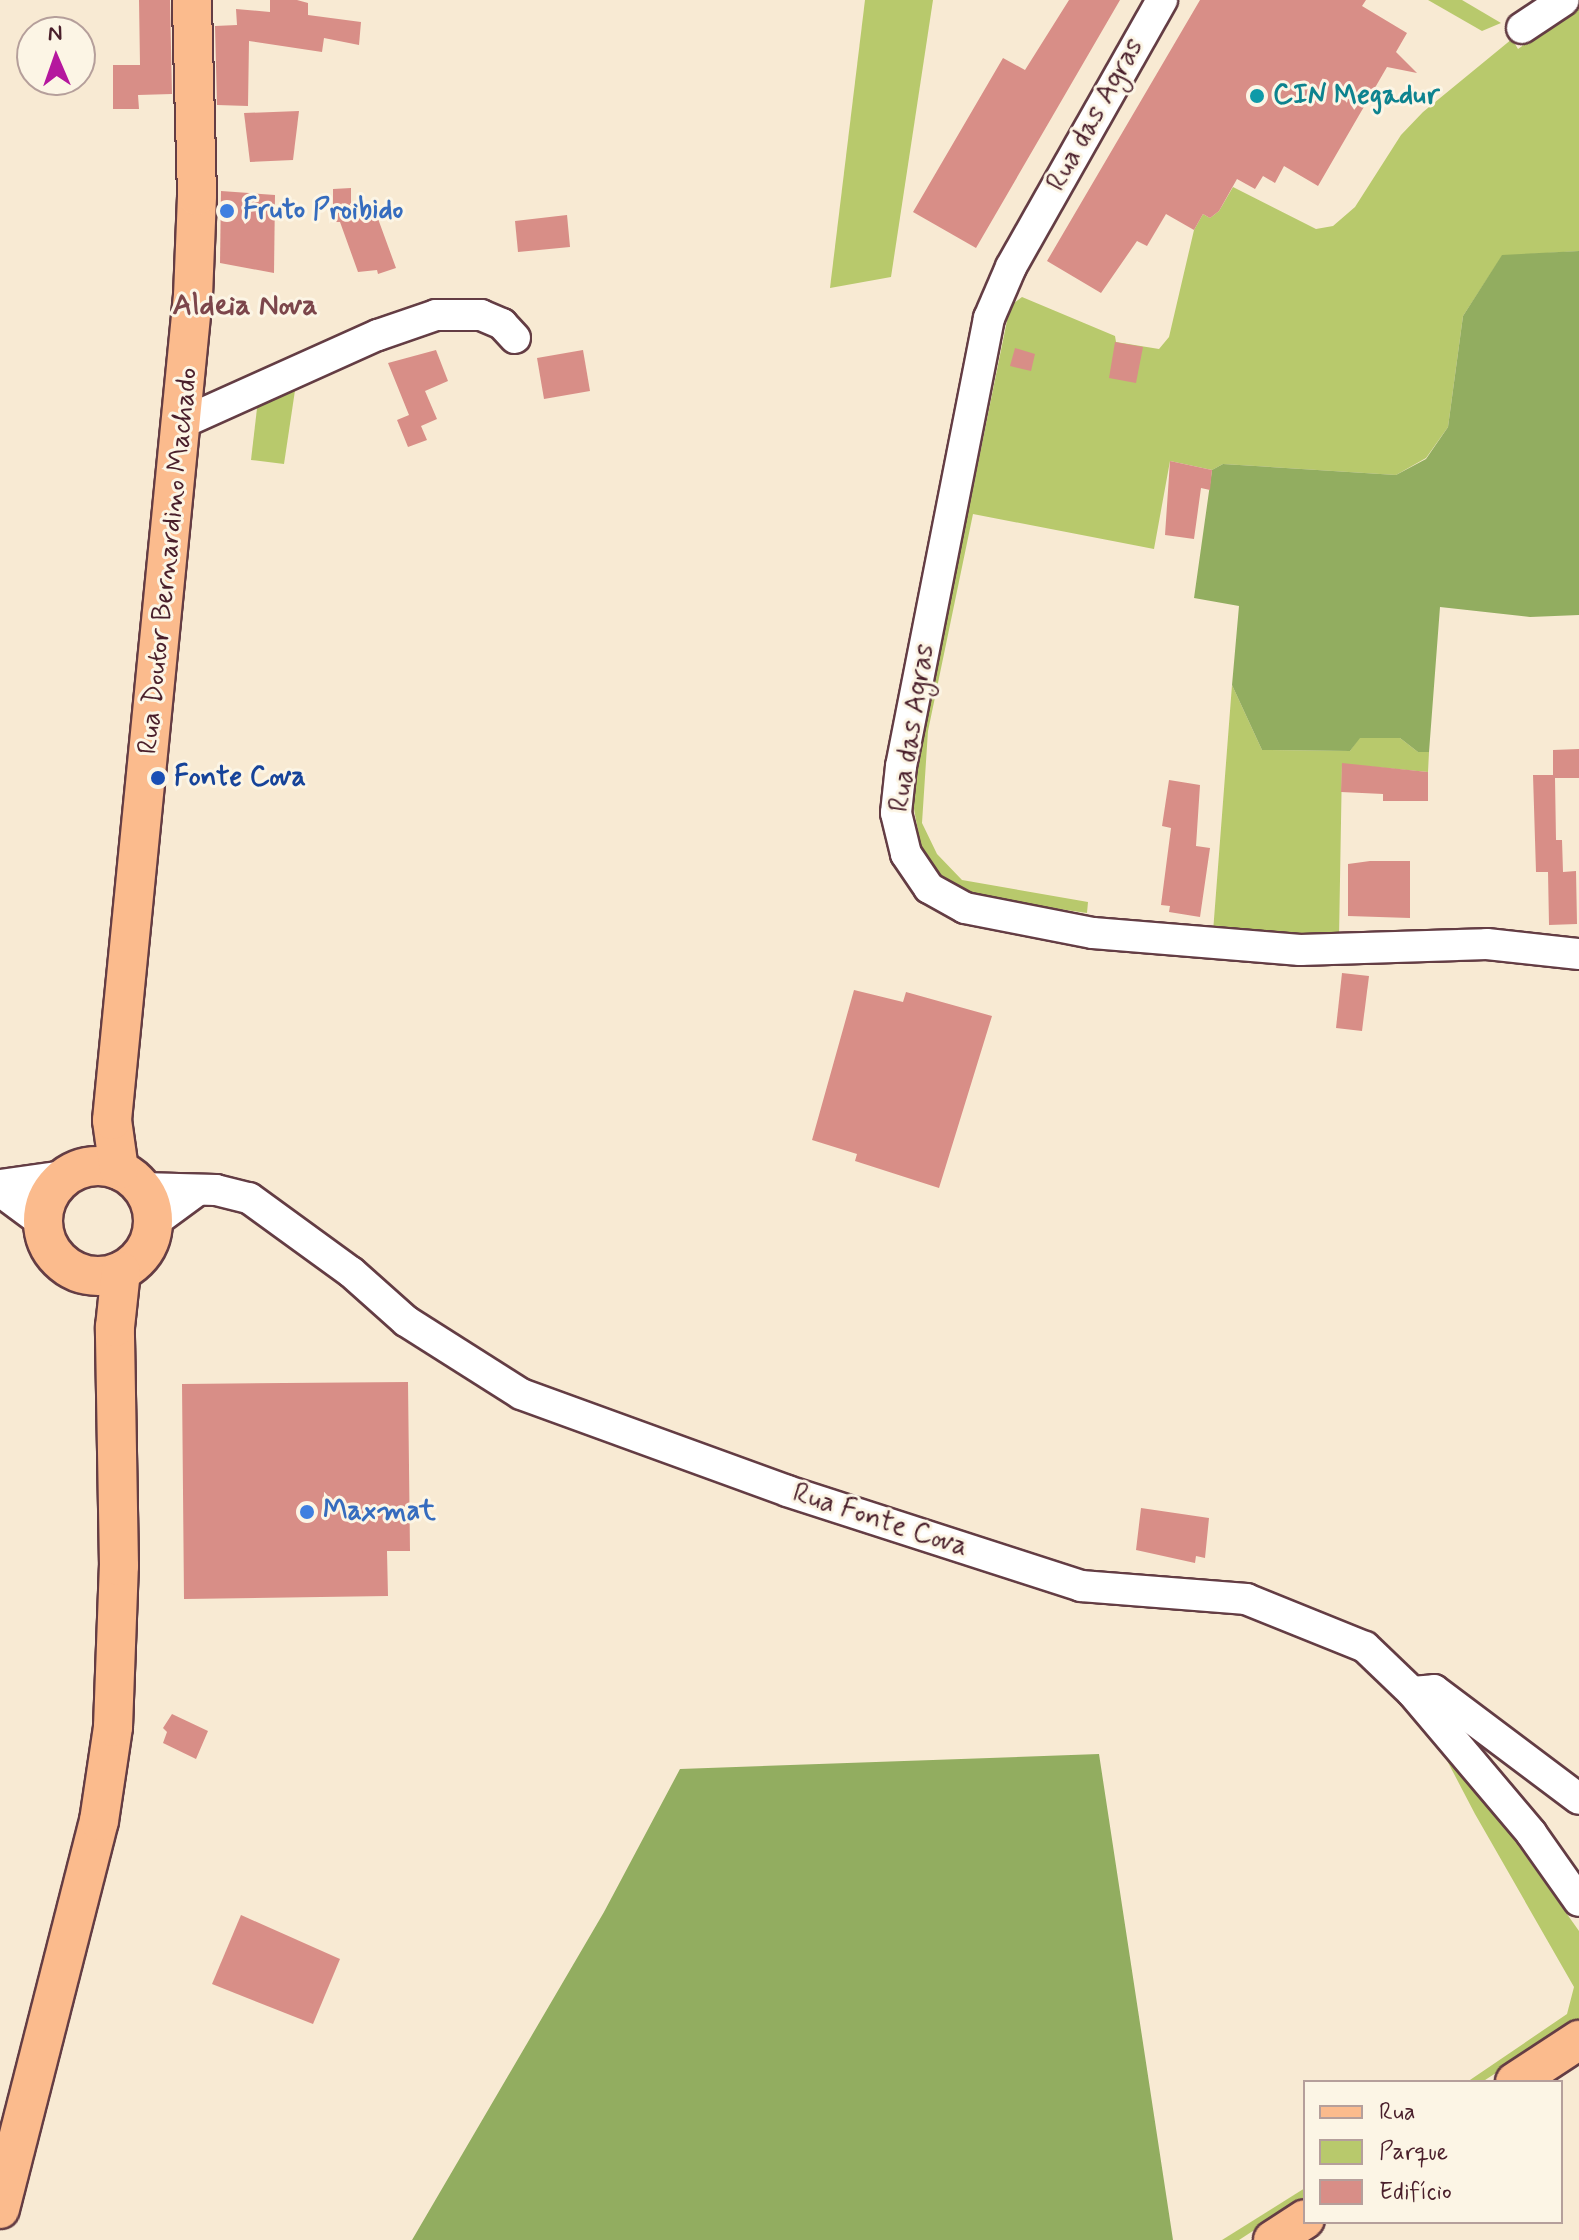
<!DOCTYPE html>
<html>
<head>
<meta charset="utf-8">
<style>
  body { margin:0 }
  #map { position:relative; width:1579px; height:2240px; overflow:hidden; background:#f8ead3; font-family:Mynerve,sans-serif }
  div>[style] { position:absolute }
  .green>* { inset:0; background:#b8c96c }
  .forest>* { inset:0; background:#92ad60 }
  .building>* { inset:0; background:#d88e87 }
  .roads { filter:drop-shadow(2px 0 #643d44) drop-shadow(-2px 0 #643d44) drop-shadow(0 2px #643d44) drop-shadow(0 -2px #643d44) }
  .minor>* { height:30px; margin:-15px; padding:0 15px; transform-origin:15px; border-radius:15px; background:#fff }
  .major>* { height:38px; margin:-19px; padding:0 19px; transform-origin:19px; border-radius:19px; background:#fbbb8d }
  .major>.ring { margin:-19px; padding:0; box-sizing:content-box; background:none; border:38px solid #fbbb8d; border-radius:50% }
  .dots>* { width:22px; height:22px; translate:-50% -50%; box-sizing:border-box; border:4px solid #fcf5e5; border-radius:50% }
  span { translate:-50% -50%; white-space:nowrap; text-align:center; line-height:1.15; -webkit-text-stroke:6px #fcf5e5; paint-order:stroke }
  .culture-label { font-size:28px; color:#0d838f; font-weight:700 }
  .left { translate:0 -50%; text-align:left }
  .street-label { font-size:28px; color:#4a1f2b }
  .shop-label { font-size:28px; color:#366cbe; font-weight:700 }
  .transit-label { font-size:28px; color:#164399; font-weight:700 }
  .neighbourhood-label { font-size:30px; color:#7c464b; font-weight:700 }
  .legend { position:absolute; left:1303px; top:2080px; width:260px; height:144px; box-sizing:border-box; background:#fcf5e5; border:2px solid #b59f9b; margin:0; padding:10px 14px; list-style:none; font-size:24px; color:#4a1f2b }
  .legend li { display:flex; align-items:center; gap:16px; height:40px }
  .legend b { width:40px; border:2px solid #b59f9b }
  .north { position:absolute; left:16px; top:16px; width:80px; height:80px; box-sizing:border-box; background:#fcf5e5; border:2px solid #b59f9b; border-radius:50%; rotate:358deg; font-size:22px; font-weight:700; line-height:32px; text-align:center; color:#4a1f2b }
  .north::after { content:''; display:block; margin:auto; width:28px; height:36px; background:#b5179e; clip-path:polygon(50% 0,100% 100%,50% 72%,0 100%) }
</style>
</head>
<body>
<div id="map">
  <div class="green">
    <div style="clip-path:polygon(865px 0,933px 0,891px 277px,830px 288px)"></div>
    <div style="clip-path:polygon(1428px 0,1462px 0,1501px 23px,1482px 31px)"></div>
    <div style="clip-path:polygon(1579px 6px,1579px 251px,1502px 256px,1463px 316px,1448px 427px,1426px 458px,1396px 475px,1223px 464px,1212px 470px,1170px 461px,1154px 549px,973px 514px,928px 731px,922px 823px,937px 854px,962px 880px,1088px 902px,1087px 913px,983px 898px,954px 887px,936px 872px,921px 848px,911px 792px,1010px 306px,1022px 297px,1115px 336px,1116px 342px,1159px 349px,1169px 337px,1194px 230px,1203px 214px,1210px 218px,1219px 211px,1233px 187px,1316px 229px,1333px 226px,1355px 207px,1401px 135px,1423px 112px,1512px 39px,1518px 49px)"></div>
    <div style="clip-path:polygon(297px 377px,284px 464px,251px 460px,259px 391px)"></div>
    <div style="clip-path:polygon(1232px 685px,1262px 750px,1350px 751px,1359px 738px,1400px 738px,1418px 752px,1429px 752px,1428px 772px,1342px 764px,1339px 938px,1213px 932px)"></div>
    <div style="clip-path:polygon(1447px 1745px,1579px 1931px,1579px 2019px,1482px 2082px,1467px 2082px,1567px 2014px,1574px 1987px,1475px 1814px,1441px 1749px)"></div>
    <div style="clip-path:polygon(1305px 2188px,1305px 2197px,1239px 2240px,1222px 2240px)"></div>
  </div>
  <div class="forest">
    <div style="clip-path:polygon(1579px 251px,1579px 615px,1530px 617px,1440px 607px,1429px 752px,1418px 752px,1400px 738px,1360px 738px,1350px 751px,1262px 750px,1232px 685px,1239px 606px,1194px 598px,1212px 470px,1223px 464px,1396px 475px,1426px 459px,1448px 427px,1463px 316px,1502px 255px)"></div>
    <div style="clip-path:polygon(1099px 1754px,1173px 2240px,412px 2240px,604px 1912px,680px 1769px)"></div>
  </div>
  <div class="building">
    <div style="clip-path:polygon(139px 0,170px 0,172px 94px,138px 95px,139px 109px,113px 109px,113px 65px,140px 65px)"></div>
    <div style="clip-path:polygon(270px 0,297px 0,308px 3px,308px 15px,361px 22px,359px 45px,324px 38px,322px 52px,249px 41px,248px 106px,217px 105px,215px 26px,237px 25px,236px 9px,270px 12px)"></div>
    <div style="clip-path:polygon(1069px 0,1120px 0,976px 248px,913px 212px,1003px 58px,1025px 70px)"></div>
    <div style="clip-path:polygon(1200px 0,1366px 0,1362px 6px,1407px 33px,1396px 52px,1417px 73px,1387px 67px,1318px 186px,1284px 166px,1275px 183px,1263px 176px,1255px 189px,1237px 179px,1219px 211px,1210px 218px,1203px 214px,1194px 230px,1166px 214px,1147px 246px,1137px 241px,1101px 293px,1047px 261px)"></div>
    <div style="clip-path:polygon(299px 111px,293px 160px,250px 162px,244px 113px)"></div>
    <div style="clip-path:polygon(351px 188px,351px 214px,373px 205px,396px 268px,378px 274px,377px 270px,358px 272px,340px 222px,333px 222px,333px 189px)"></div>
    <div style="clip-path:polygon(221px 191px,275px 195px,274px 273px,220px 263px)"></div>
    <div style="clip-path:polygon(567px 215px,570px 247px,518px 252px,515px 221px)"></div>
    <div style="clip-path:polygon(1115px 342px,1143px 347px,1136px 383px,1109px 378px)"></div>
    <div style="clip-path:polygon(1015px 348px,1035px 354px,1031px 371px,1010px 366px)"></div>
    <div style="clip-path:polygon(436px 350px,448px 381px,425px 391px,437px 419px,421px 426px,427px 440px,408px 447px,397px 420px,409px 415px,388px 363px)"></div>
    <div style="clip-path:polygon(583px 350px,590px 391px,544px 399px,537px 358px)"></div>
    <div style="clip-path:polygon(1170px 461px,1212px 470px,1210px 490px,1201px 488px,1194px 539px,1165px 535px)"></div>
    <div style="clip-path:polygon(1579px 749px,1579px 778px,1555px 778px,1556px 840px,1562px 840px,1563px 872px,1576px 871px,1577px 924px,1549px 925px,1548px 872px,1536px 872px,1533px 775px,1553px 775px,1553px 750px)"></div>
    <div style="clip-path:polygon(1342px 763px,1428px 772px,1428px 801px,1383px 801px,1383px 794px,1341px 792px)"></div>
    <div style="clip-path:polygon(1169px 780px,1200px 785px,1196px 846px,1210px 848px,1200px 917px,1169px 912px,1170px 906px,1161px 905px,1171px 828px,1162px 826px)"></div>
    <div style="clip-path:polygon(1370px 861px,1410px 861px,1410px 918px,1348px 916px,1348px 864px)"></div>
    <div style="clip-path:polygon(1342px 973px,1369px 976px,1362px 1031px,1336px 1028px)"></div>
    <div style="clip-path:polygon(854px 990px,903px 1002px,906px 992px,992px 1016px,939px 1188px,855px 1161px,857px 1154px,812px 1140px)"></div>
    <div style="clip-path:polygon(408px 1382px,410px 1551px,387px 1551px,388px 1596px,184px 1599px,182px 1384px)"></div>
    <div style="clip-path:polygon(1141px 1508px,1209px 1518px,1205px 1558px,1196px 1556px,1195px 1563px,1136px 1550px)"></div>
    <div style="clip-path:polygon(172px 1714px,208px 1731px,196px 1759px,163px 1743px,167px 1732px,163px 1728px)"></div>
    <div style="clip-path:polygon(241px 1915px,340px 1959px,313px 2024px,212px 1984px)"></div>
  </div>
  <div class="roads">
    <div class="minor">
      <div style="left:1162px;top:0;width:307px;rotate:119.5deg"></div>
      <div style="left:1011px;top:267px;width:56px;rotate:113.3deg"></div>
      <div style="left:989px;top:318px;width:457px;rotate:101.1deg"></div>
      <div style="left:901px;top:766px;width:47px;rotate:96.1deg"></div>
      <div style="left:896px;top:813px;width:42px;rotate:76.3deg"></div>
      <div style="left:906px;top:854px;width:41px;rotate:55.9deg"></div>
      <div style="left:929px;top:888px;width:41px;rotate:29.1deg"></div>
      <div style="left:965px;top:908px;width:130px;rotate:11.1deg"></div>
      <div style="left:1093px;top:933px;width:208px;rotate:4.7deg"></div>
      <div style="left:1300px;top:950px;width:187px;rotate:-1.8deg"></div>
      <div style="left:1487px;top:944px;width:93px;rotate:6.2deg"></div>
      <div style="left:1522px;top:28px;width:50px;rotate:-33.7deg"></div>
      <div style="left:184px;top:422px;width:213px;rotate:-24.2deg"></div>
      <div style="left:378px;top:335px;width:61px;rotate:-19deg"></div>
      <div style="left:436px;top:315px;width:45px"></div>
      <div style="left:481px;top:315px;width:23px;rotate:23deg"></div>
      <div style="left:502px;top:324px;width:19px;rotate:47deg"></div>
      <div style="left:0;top:1185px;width:66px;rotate:-7.9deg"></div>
      <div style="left:142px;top:1188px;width:74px;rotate:1.5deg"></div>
      <div style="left:216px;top:1190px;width:34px;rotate:14deg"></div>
      <div style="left:249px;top:1198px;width:126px;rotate:36deg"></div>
      <div style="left:351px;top:1272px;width:74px;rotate:41.7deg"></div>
      <div style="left:406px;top:1321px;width:136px;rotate:32.4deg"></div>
      <div style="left:521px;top:1394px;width:283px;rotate:20deg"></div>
      <div style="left:787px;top:1491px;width:309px;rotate:17.9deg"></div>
      <div style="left:1081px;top:1586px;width:166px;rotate:4.5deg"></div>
      <div style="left:1246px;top:1599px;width:128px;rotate:22deg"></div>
      <div style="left:1365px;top:1647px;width:65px;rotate:43.8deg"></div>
      <div style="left:1412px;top:1692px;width:185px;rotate:49.8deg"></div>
      <div style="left:1531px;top:1833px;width:83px;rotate:54.8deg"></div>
      <div style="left:0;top:1191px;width:52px;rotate:36.4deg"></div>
      <div style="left:153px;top:1223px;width:52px;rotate:-36.4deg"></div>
      <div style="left:1412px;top:1692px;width:22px;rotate:-5deg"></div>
      <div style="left:1434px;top:1690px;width:181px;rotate:36.9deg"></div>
    </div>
    <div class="major">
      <div class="ring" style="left:43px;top:1166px;width:72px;height:72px"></div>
      <div style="left:119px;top:1170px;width:50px;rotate:-98deg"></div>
      <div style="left:112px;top:1120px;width:828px;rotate:-84.39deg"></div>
      <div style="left:193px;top:296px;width:100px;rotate:-87.7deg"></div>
      <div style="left:197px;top:196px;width:196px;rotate:-91.5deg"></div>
      <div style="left:1515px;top:2082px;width:77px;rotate:-33.3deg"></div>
      <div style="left:0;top:2209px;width:400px;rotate:-75.7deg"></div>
      <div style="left:99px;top:1821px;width:95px;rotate:-81.5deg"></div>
      <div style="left:113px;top:1727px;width:161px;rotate:-87.9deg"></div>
      <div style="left:119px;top:1566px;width:239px;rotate:-91deg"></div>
      <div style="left:115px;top:1327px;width:56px;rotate:-83.9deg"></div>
      <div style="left:1273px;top:2240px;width:38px;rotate:-33deg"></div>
    </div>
  </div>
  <div class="dots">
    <div style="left:1257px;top:96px;background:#0f9aa8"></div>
    <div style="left:227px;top:211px;background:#3f7fe0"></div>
    <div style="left:158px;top:778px;background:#1a4fb4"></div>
    <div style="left:307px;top:1512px;background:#3f7fe0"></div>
  </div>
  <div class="culture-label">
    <span class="left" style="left:1273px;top:96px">CIN Megadur</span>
  </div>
  <div class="street-label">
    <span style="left:1096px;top:115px;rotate:-61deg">Rua das Agras</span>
    <span style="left:169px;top:561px;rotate:-84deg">Rua Doutor Bernardino Machado</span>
    <span style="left:913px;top:728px;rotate:-81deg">Rua das Agras</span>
    <span style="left:880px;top:1521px;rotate:18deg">Rua Fonte Cova</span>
  </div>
  <div class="shop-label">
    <span class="left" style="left:243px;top:211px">Fruto Proibido</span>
    <span class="left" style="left:323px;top:1512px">Maxmat</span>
  </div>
  <div class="transit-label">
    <span class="left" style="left:174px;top:778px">Fonte Cova</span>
  </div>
  <div class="neighbourhood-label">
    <span style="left:245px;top:306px">Aldeia Nova</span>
  </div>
  <ul class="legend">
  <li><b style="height:10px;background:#fbbb8d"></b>Rua</li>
  <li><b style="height:22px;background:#b8c96c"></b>Parque</li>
  <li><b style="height:22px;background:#d88e87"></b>Edifício</li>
  </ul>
  <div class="north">N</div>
</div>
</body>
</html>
